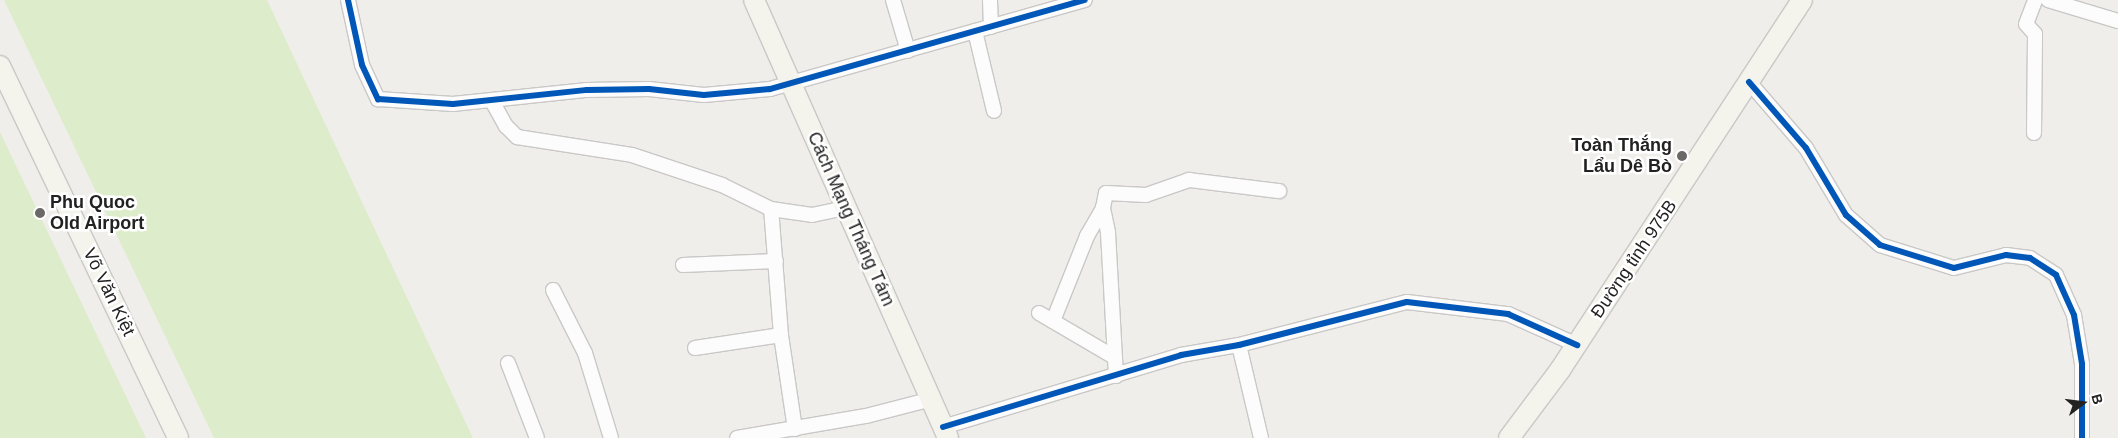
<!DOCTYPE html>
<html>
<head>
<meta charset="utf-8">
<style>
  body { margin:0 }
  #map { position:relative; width:2118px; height:438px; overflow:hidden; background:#f0eeeb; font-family:Helvetica,sans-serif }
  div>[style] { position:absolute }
  .grass>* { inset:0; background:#ddeccb }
  .roads { filter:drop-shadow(1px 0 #c9c8c7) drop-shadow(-1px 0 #c9c8c7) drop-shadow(0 1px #c9c8c7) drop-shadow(0 -1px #c9c8c7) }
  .street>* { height:14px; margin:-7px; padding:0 7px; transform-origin:7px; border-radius:7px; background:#fdfcfc }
  .secondary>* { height:20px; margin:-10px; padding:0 10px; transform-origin:10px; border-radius:10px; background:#f4f4ed }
  .cycleway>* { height:6px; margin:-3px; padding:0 3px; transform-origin:3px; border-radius:3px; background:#0057b8 }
  .dots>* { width:14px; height:14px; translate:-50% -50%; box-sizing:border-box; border:2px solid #fff; border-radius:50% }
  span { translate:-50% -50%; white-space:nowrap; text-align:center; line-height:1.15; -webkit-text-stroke:5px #fff; paint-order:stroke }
  .poi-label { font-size:18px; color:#222; font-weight:700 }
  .right { translate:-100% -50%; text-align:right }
  .left { translate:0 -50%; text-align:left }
  .street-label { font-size:18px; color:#222 }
  .north { position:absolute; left:2058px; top:378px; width:50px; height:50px; -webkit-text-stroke:4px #fff; paint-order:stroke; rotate:75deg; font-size:14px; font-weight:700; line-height:20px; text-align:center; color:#222 }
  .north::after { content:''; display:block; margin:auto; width:18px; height:22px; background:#222; clip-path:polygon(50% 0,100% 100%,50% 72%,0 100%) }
</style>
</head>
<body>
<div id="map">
  <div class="grass">
    <div style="clip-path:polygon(4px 0,267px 0,473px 438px,214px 438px)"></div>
    <div style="clip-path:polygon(0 132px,146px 438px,0 438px)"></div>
  </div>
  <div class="roads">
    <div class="street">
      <div style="left:348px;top:0;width:66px;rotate:77.8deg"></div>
      <div style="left:362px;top:65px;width:38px;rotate:65deg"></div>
      <div style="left:378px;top:99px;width:75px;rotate:3.8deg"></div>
      <div style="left:453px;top:104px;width:135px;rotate:-6deg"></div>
      <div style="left:587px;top:90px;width:62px;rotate:-0.9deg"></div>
      <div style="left:649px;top:89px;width:55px;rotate:6.2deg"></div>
      <div style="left:704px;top:95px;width:66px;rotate:-5.2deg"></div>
      <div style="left:770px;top:89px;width:327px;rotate:-15.8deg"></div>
      <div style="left:893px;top:0;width:53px;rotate:73.6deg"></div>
      <div style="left:990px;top:0;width:27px;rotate:88deg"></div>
      <div style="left:2048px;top:0;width:73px;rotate:16.7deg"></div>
      <div style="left:975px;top:31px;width:82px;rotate:76.6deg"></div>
      <div style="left:1749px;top:82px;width:87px;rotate:49.2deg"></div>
      <div style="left:1806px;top:148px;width:78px;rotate:59.2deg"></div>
      <div style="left:1846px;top:215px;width:45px;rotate:41.4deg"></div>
      <div style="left:1880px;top:245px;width:77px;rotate:17.3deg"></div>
      <div style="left:1954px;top:268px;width:54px;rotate:-14deg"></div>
      <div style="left:2006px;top:255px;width:24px;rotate:7deg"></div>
      <div style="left:2030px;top:258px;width:31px;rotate:33deg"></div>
      <div style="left:2056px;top:275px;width:44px;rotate:65.8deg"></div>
      <div style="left:2074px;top:315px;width:50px;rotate:80.7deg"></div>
      <div style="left:2082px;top:364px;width:74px;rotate:90deg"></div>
      <div style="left:492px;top:101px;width:29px;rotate:61deg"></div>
      <div style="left:506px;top:126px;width:16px;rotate:45deg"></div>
      <div style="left:517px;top:137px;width:116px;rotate:8.9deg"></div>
      <div style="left:632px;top:155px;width:95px;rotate:18.4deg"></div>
      <div style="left:722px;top:185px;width:55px;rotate:26.1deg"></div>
      <div style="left:2034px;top:133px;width:99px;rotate:-89.4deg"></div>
      <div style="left:2035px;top:34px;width:13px;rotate:-132deg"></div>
      <div style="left:2026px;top:24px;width:26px;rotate:-69deg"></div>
      <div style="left:683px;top:265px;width:93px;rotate:-2.5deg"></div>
      <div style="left:553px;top:290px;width:71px;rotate:63.1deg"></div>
      <div style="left:585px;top:353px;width:89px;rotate:73deg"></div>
      <div style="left:1039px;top:313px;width:87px;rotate:30.4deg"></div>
      <div style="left:1053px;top:321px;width:92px;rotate:-68.2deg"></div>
      <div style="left:1087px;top:236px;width:32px;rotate:-60deg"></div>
      <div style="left:1239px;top:345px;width:96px;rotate:76.7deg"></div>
      <div style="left:695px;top:348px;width:87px;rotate:-8.6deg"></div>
      <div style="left:508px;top:363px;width:80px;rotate:68.9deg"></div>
      <div style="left:1116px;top:376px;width:144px;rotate:-93.2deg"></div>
      <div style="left:1108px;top:232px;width:25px;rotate:-102deg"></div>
      <div style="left:1103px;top:208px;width:15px;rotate:-79deg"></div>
      <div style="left:1106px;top:193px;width:40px;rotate:2.9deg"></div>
      <div style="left:1146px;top:195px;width:46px;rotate:-19.2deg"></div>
      <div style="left:1189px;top:180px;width:91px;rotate:7deg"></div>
      <div style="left:943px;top:427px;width:249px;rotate:-16.8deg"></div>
      <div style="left:1181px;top:355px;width:59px;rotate:-9.8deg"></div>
      <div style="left:1239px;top:345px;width:173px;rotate:-14.4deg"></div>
      <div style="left:1407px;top:302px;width:102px;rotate:6.8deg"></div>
      <div style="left:1508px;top:314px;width:76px;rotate:24.2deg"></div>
      <div style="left:795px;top:429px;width:95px;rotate:-98.5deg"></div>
      <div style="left:781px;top:335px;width:126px;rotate:-94.5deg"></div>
      <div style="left:771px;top:209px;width:41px;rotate:8.3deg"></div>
      <div style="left:812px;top:215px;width:35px;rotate:-12deg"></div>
      <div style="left:737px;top:438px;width:131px;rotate:-9.7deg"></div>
      <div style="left:866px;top:416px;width:68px;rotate:-14.4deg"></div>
    </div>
    <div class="secondary">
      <div style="left:754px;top:0;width:479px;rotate:66.1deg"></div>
      <div style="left:0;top:66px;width:412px;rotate:64.4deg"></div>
      <div style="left:1509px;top:438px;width:85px;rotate:-53.1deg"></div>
      <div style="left:1560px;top:370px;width:442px;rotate:-56.8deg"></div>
    </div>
  </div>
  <div class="cycleway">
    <div style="left:348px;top:0;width:66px;rotate:77.8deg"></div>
    <div style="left:362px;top:65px;width:38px;rotate:65deg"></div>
    <div style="left:378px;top:99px;width:75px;rotate:3.8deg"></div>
    <div style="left:453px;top:104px;width:135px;rotate:-6deg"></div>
    <div style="left:587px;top:90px;width:62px;rotate:-0.9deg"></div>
    <div style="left:649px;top:89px;width:55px;rotate:6.2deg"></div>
    <div style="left:704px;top:95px;width:66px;rotate:-5.2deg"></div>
    <div style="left:770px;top:89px;width:327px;rotate:-15.8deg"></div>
    <div style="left:1749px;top:82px;width:87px;rotate:49.2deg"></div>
    <div style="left:1806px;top:148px;width:78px;rotate:59.2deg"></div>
    <div style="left:1846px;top:215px;width:45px;rotate:41.4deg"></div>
    <div style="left:1880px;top:245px;width:77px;rotate:17.3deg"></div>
    <div style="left:1954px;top:268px;width:54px;rotate:-14deg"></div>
    <div style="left:2006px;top:255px;width:24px;rotate:7deg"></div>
    <div style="left:2030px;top:258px;width:31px;rotate:33deg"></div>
    <div style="left:2056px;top:275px;width:44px;rotate:65.8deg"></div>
    <div style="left:2074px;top:315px;width:50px;rotate:80.7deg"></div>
    <div style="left:2082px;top:364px;width:74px;rotate:90deg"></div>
    <div style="left:943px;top:427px;width:249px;rotate:-16.8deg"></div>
    <div style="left:1181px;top:355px;width:59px;rotate:-9.8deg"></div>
    <div style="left:1239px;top:345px;width:173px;rotate:-14.4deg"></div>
    <div style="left:1407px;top:302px;width:102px;rotate:6.8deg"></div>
    <div style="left:1508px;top:314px;width:76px;rotate:24.2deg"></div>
  </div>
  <div class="dots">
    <div style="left:1682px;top:156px;background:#6a6968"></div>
    <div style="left:40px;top:213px;background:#6a6968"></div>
  </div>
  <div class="poi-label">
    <span class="right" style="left:1672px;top:156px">Toàn Thắng<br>Lẩu Dê Bò</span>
    <span class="left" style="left:50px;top:213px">Phu Quoc<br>Old Airport</span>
  </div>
  <div class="street-label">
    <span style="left:851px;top:219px;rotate:66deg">Cách Mạng Tháng Tám</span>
    <span style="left:1634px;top:259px;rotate:-56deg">Đường tỉnh 975B</span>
    <span style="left:109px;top:292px;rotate:64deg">Võ Văn Kiệt</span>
  </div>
  <div class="north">B</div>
</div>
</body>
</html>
